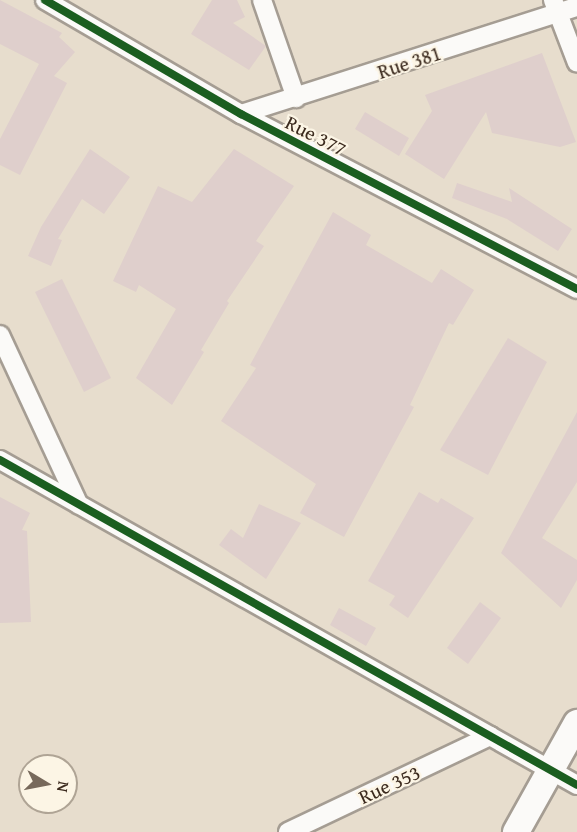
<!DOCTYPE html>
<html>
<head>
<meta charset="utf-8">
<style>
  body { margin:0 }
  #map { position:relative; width:577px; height:832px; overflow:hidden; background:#e7ddcd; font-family:"Gentium Book Plus",serif }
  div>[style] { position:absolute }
  .building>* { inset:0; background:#dfcfcc }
  .roads { filter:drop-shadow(2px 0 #a59d93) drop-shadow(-2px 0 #a59d93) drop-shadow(0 2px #a59d93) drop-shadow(0 -2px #a59d93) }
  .street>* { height:18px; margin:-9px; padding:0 9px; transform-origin:9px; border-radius:9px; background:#fbfaf8 }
  .secondary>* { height:26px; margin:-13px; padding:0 13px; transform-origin:13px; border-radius:13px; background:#fbfaf8 }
  .cycleway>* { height:8px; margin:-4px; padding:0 4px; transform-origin:4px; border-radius:4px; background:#1b5e20 }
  span { translate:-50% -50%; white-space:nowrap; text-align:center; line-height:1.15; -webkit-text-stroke:4.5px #fcf5e5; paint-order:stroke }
  .street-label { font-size:20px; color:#3b2a1e }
  .north { position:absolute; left:18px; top:754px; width:60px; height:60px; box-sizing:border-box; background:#fcf5e5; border:2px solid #afa495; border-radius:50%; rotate:100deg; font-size:16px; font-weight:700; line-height:24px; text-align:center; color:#3b2a1e }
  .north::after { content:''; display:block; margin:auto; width:21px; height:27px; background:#77695b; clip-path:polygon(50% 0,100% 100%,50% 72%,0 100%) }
</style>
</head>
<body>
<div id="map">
  <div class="building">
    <div style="clip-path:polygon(0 0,62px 33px,59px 37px,75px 52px,54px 76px,67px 83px,20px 175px,0 165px,0 139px,39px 64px,0 44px)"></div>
    <div style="clip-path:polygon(212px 0,237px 0,245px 17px,233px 23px,266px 46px,249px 70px,191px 34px)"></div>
    <div style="clip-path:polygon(542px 53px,576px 142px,560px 147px,492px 133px,486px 112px,444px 179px,405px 154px,432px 111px,425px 95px)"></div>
    <div style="clip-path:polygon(365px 112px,409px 138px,399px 156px,355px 129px)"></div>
    <div style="clip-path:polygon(90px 149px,130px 177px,104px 214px,82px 199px,58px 239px,62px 240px,51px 266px,28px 256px,41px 227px)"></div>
    <div style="clip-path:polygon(234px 149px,294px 186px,256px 241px,264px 246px,227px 301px,229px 303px,201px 350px,204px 352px,172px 405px,136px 378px,176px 309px,139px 285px,136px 292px,113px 281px,158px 186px,192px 202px)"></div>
    <div style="clip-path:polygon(457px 183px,512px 202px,509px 188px,572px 229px,558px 251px,507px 219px,452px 198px)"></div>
    <div style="clip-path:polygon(333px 212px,371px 235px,366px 245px,432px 283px,441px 269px,474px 290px,453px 325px,449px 323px,410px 405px,414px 407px,344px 537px,300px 513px,316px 484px,221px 421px,256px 368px,250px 365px)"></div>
    <div style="clip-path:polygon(62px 279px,111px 378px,84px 392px,35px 292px)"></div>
    <div style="clip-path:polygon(508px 338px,547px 362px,488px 475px,440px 450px)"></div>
    <div style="clip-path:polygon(577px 412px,577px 482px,542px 538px,577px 560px,577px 580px,561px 608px,501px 553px)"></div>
    <div style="clip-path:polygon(419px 492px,438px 503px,441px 498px,474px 518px,408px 618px,389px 605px,395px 596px,368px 581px)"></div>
    <div style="clip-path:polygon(0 497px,30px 513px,22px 530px,27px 531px,31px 622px,0 623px)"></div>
    <div style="clip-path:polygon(259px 504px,301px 523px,266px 579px,219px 545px,231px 529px,243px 538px)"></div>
    <div style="clip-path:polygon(480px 602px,501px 618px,468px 664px,447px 648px)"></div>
    <div style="clip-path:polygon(339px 608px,376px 628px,366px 646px,330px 625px)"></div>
  </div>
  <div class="roads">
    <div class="street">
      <div style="left:45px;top:0;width:227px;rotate:30.2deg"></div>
      <div style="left:241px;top:114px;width:379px;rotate:27.5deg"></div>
      <div style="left:262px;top:0;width:104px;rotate:70.9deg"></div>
      <div style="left:553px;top:0;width:67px;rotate:69.1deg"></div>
      <div style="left:241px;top:114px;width:353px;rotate:-17.7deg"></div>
      <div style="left:0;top:335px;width:187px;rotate:65.1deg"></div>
      <div style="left:0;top:460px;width:662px;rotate:29.39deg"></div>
      <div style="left:288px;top:832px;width:224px;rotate:-25.4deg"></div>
    </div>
    <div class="secondary">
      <div style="left:516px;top:832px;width:125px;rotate:-60.8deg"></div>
    </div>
  </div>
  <div class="cycleway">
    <div style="left:45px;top:0;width:227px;rotate:30.2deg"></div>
    <div style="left:241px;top:114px;width:379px;rotate:27.5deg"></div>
    <div style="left:0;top:460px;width:662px;rotate:29.39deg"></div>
  </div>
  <div class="street-label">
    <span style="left:409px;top:62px;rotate:-18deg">Rue 381</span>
    <span style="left:316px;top:135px;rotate:27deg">Rue 377</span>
    <span style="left:389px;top:784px;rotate:-25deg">Rue 353</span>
  </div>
  <div class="north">N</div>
</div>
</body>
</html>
